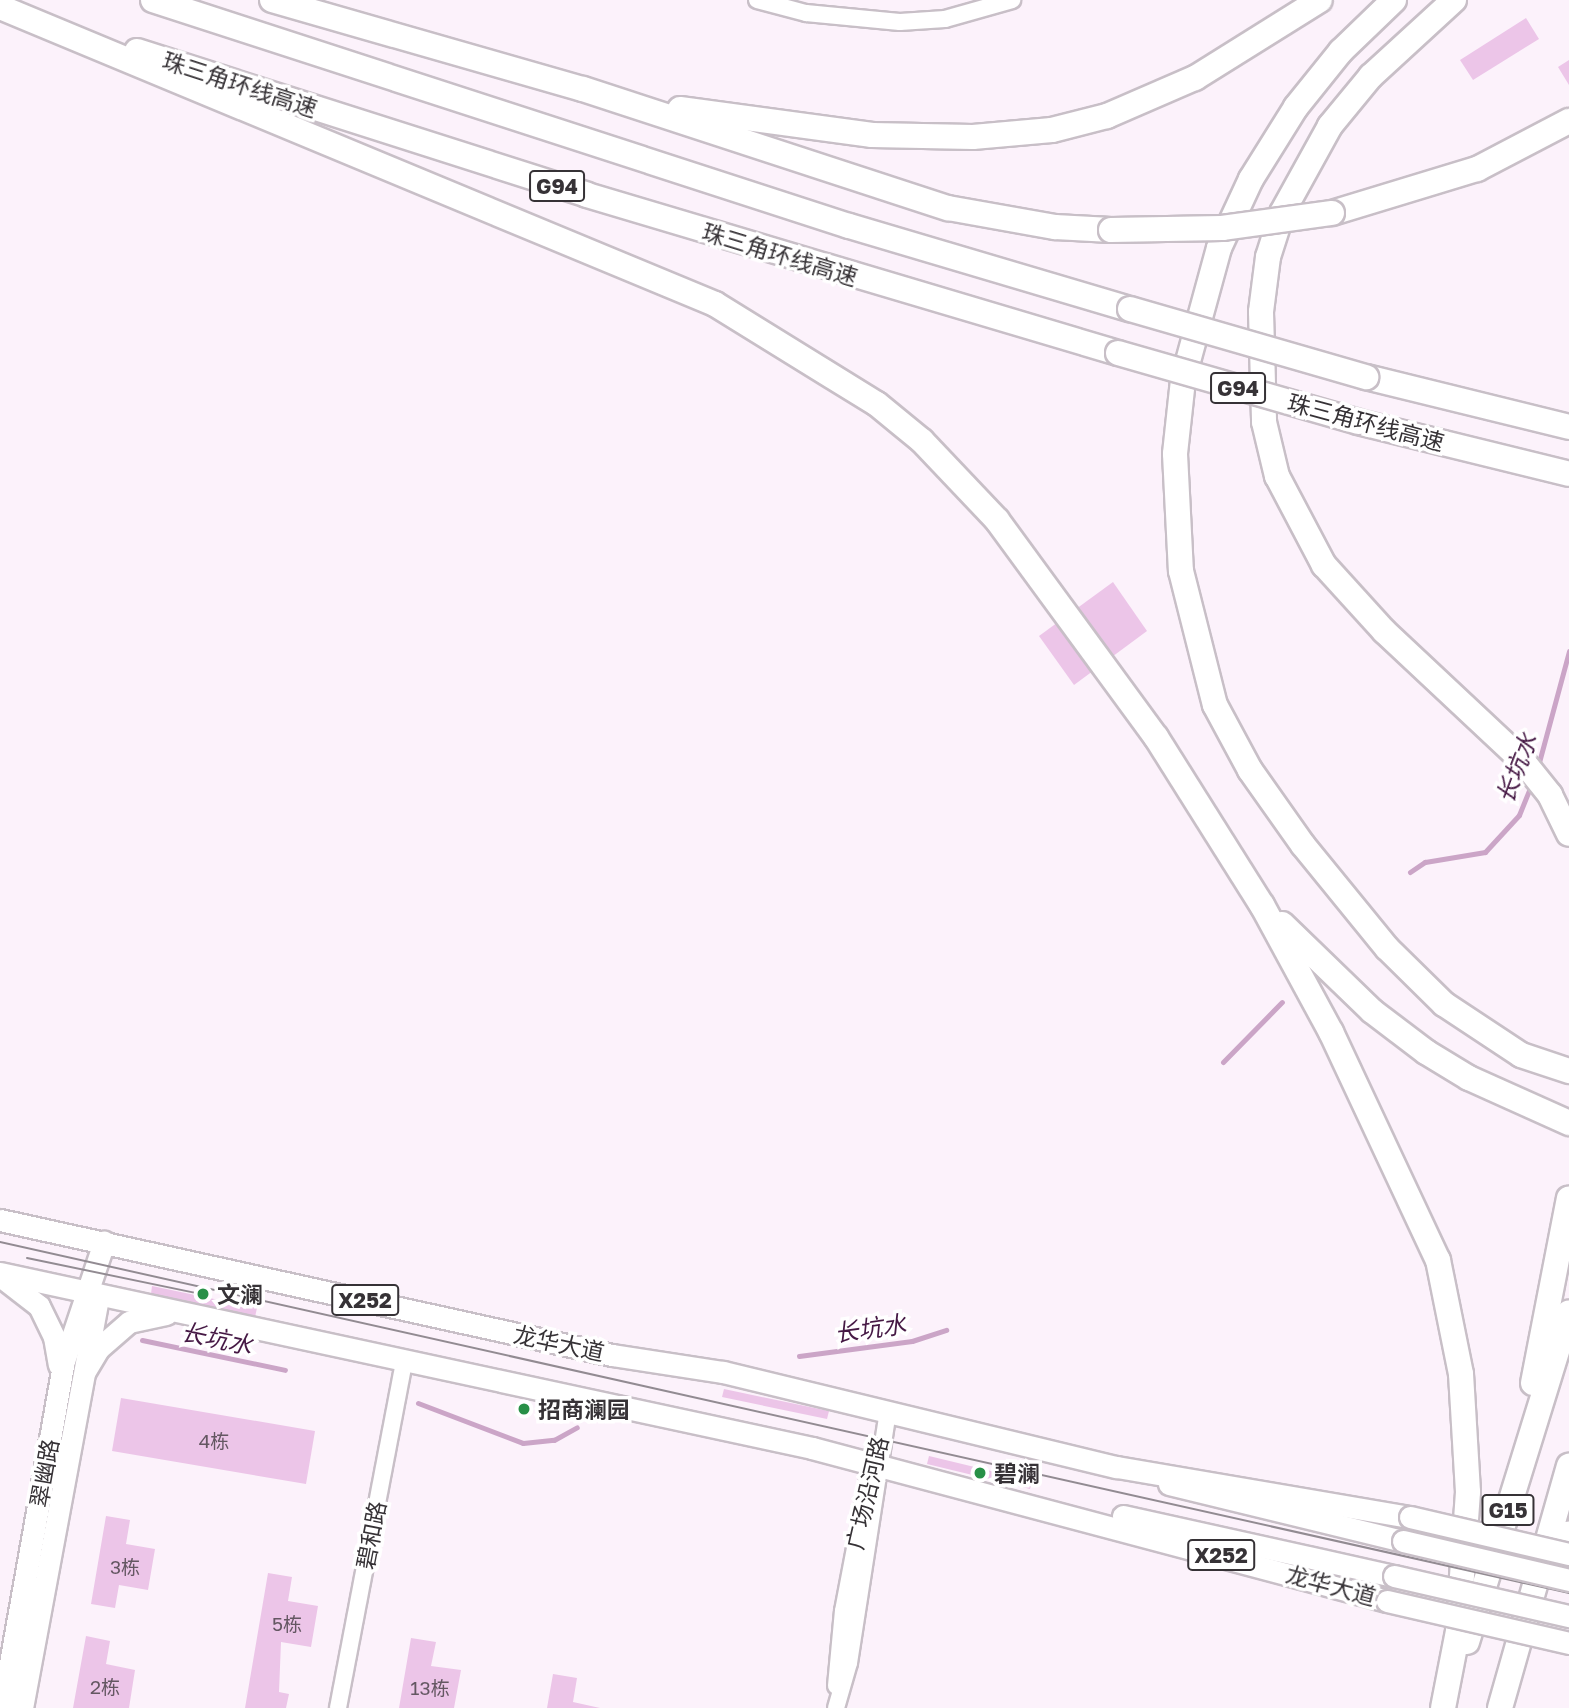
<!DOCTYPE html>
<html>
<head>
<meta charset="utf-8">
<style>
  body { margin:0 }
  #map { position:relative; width:1569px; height:1708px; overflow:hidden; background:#fcf2fb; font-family:"Golos Text","Noto Sans SC",sans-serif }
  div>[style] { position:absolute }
  .stream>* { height:5px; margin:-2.5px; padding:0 2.5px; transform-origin:2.5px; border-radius:2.5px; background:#cba5c7 }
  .building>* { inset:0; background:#ecc5e8 }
  .roads { filter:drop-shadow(2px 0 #c8bfc7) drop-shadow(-2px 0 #c8bfc7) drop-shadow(0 2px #c8bfc7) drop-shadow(0 -2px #c8bfc7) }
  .minor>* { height:16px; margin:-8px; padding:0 8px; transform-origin:8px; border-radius:8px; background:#fff }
  .major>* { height:21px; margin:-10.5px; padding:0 10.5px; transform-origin:10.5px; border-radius:10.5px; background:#fff }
  .highway>* { height:24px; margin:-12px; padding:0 12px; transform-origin:12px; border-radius:12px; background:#fff }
  .tram>* { height:2px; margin:-1px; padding:0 1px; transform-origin:1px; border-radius:1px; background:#928b92 }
  .bridges { filter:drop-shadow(2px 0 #c8bfc7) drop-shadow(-2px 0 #c8bfc7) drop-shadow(0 2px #c8bfc7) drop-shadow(0 -2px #c8bfc7) }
  .major-bridge>* { height:21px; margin:-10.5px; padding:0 10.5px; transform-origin:10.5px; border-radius:10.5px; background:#fff }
  .highway-bridge>* { height:24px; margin:-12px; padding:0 12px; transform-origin:12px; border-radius:12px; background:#fff }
  .dots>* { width:19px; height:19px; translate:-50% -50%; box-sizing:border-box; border:4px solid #fff; border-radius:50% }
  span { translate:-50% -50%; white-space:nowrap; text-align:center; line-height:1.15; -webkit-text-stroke:7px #fff; paint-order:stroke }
  .number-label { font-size:19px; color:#645762 }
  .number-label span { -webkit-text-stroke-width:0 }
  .shield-label span { padding:2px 5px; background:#fff; border:2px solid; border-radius:5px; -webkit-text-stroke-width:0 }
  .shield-label { font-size:21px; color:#363236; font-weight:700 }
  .street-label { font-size:23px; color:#363236 }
  .poi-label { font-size:23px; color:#363236; font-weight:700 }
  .left { translate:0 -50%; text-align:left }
  .water-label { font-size:24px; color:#451844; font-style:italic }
</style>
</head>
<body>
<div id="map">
  <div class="stream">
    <div style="left:1538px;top:766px;width:119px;rotate:-74.9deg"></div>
    <div style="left:1410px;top:872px;width:18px;rotate:-34deg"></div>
    <div style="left:1425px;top:862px;width:61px;rotate:-9.5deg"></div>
    <div style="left:1485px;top:852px;width:50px;rotate:-47.4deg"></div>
    <div style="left:1519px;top:815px;width:32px;rotate:-68deg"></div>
    <div style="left:1223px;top:1062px;width:84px;rotate:-45.5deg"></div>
    <div style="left:142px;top:1340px;width:146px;rotate:11.8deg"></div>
    <div style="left:799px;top:1356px;width:114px;rotate:-7.6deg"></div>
    <div style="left:912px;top:1341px;width:36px;rotate:-18deg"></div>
    <div style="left:418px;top:1403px;width:112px;rotate:20.9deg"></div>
    <div style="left:523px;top:1443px;width:31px;rotate:-6deg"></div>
    <div style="left:554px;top:1440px;width:26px;rotate:-29deg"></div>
  </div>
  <div class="building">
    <div style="clip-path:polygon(1526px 18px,1539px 39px,1473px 80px,1460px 60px)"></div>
    <div style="clip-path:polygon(1569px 60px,1569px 85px,1558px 67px)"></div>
    <div style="clip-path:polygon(1113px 582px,1147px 631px,1074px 685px,1039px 636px)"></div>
    <div style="clip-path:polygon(152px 1286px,257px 1308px,255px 1317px,151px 1294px)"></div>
    <div style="clip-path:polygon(724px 1389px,829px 1411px,827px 1419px,722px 1397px)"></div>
    <div style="clip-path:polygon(121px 1398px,315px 1431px,306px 1484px,112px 1451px)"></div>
    <div style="clip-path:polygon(929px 1456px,1032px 1481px,1030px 1489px,927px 1464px)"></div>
    <div style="clip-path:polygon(106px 1516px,130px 1520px,126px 1544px,155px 1549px,148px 1590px,119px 1585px,115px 1608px,91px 1604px)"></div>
    <div style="clip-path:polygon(268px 1573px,292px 1577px,288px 1601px,318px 1606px,311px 1647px,281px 1642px,279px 1692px,289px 1694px,286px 1708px,245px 1708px)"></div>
    <div style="clip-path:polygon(86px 1636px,110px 1641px,106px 1664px,135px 1670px,129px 1708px,73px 1708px)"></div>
    <div style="clip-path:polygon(411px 1638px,436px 1642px,431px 1666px,461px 1670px,454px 1708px,399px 1708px)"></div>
    <div style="clip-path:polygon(553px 1674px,577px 1678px,573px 1702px,600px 1708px,547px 1708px)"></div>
  </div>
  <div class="roads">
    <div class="minor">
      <div style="left:757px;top:0;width:51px;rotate:14.9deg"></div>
      <div style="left:806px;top:13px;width:94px;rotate:5.5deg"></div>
      <div style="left:900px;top:22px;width:45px;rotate:-3.8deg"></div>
      <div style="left:945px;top:19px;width:70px;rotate:-15.8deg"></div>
      <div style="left:836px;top:1686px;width:75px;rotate:-84.7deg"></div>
      <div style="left:843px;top:1611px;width:161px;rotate:-79.2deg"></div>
      <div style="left:338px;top:1708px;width:352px;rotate:-79.2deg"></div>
      <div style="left:836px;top:1708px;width:47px;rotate:-73.9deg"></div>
      <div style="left:849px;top:1663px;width:254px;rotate:-81.2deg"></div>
    </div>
    <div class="major">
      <div style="left:0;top:1220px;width:627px;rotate:12.44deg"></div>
      <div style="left:612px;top:1355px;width:112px;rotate:8.7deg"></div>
      <div style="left:723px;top:1372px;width:405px;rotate:13.6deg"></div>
      <div style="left:1117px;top:1467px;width:297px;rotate:9.7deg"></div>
      <div style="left:0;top:1273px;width:831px;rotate:12.16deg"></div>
      <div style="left:812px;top:1448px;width:595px;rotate:14.9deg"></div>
      <div style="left:4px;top:1279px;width:44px;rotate:37.6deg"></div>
      <div style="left:39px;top:1306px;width:34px;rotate:64deg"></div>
      <div style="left:54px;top:1337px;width:28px;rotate:80deg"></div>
      <div style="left:85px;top:1371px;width:27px;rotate:-59deg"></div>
      <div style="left:99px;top:1348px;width:40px;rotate:-41deg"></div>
      <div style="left:129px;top:1322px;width:38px;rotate:-12deg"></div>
      <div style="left:1169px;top:1484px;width:241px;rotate:13.7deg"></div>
      <div style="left:1123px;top:1516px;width:278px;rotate:12.5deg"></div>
      <div style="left:2px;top:1708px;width:352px;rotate:-79.9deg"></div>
      <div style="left:64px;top:1361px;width:126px;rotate:-71.4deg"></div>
      <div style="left:22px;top:1708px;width:412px;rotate:-79.5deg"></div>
    </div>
    <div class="highway">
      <div style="left:153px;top:0;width:732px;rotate:17.99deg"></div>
      <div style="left:849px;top:226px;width:293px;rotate:16.5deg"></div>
      <div style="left:272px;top:0;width:323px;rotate:16deg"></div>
      <div style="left:583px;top:89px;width:384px;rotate:18.1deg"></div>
      <div style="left:948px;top:208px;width:109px;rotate:10.1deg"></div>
      <div style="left:1055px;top:227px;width:56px;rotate:3.1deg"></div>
      <div style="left:1394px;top:0;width:74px;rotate:136.1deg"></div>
      <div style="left:1341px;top:51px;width:72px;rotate:128.8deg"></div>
      <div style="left:1296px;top:107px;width:85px;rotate:122deg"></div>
      <div style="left:1251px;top:179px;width:76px;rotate:114.9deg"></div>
      <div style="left:1219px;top:248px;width:137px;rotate:105.3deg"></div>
      <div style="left:1183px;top:380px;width:74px;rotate:96.2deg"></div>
      <div style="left:1175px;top:454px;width:117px;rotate:87.1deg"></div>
      <div style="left:1181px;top:571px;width:138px;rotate:75.8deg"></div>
      <div style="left:1215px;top:705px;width:74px;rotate:61.7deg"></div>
      <div style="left:1250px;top:770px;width:92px;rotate:54.8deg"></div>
      <div style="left:1303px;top:845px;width:133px;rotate:50.8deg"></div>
      <div style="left:1387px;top:948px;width:80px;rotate:44.5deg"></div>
      <div style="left:1444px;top:1004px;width:92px;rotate:33.5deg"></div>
      <div style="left:1521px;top:1055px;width:51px;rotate:18.4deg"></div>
      <div style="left:1454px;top:0;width:113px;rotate:137.5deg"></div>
      <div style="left:1371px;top:76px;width:65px;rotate:129.4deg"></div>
      <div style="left:1330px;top:126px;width:99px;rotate:118.9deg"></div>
      <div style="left:1282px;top:213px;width:46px;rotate:107.7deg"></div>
      <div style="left:1268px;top:257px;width:55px;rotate:97.3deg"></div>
      <div style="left:1261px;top:312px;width:110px;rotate:88.4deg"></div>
      <div style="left:1264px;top:422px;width:56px;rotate:76.5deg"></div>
      <div style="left:1277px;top:476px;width:101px;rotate:62.2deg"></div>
      <div style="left:1324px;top:565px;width:89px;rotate:47.7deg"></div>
      <div style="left:1384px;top:631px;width:189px;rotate:43.1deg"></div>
      <div style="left:1522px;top:760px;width:45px;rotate:51.3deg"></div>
      <div style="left:1550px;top:795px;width:43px;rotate:64deg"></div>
      <div style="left:0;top:7px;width:774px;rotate:22.56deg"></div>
      <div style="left:715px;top:304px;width:190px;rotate:31.7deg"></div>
      <div style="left:877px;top:404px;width:58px;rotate:39.4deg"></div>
      <div style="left:922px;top:441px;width:109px;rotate:46.5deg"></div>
      <div style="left:997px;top:520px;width:269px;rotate:53.8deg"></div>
      <div style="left:1156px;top:737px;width:199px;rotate:57.8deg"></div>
      <div style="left:1262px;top:905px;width:145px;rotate:61.5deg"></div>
      <div style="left:1331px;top:1032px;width:252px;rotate:64.9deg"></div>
      <div style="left:1438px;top:1260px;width:116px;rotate:78.6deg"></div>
      <div style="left:1461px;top:1374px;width:118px;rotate:86.6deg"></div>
      <div style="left:1468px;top:1492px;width:139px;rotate:94.1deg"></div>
      <div style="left:1458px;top:1631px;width:78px;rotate:101deg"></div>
      <div style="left:137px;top:51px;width:472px;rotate:17.7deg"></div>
      <div style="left:587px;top:195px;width:554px;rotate:16.57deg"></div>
      <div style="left:680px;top:109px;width:194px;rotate:7.7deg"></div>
      <div style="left:872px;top:135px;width:101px;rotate:1.1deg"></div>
      <div style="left:973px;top:137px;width:79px;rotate:-5.1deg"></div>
      <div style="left:1052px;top:130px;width:57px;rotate:-14.3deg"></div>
      <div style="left:1107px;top:116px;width:96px;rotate:-23.4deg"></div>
      <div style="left:1195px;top:78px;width:147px;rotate:-32deg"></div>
      <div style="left:1332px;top:213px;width:152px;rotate:-16.9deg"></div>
      <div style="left:1477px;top:169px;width:104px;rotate:-27.6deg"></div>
      <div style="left:1366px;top:377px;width:209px;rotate:13.8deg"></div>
      <div style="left:1358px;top:422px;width:217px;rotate:13.8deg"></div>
      <div style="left:1282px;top:924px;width:125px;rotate:44deg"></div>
      <div style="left:1372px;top:1011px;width:68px;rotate:37.2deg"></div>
      <div style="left:1426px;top:1052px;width:50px;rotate:31.2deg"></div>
      <div style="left:1469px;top:1078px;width:110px;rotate:24.2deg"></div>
      <div style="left:1533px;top:1383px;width:188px;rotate:-79deg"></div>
      <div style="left:1551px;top:1567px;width:38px;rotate:-62deg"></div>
      <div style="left:1467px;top:1642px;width:345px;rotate:-72.8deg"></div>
      <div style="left:1500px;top:1708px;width:252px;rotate:-74.1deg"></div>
    </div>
  </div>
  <div class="tram">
    <div style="left:0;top:1242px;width:1608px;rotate:12.61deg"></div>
    <div style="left:27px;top:1258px;width:183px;rotate:11.7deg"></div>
  </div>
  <div class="bridges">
    <div class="major-bridge">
      <div style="left:1410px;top:1517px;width:163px;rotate:13.1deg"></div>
      <div style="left:1403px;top:1541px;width:171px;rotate:13.2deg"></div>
      <div style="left:1394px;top:1576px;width:180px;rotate:12.9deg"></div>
      <div style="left:1387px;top:1601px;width:187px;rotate:13deg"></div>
    </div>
    <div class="highway-bridge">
      <div style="left:1111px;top:230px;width:111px;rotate:-1deg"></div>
      <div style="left:1222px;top:228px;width:111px;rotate:-7.8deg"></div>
      <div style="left:1130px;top:309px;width:246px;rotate:16.1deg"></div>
      <div style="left:1118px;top:353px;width:250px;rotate:16deg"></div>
    </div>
  </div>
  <div class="dots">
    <div style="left:203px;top:1294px;background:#289047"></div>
    <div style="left:524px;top:1409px;background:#289047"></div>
    <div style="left:980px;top:1473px;background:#289047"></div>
  </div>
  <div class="number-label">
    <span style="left:214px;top:1441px">4栋</span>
    <span style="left:125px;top:1567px">3栋</span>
    <span style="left:287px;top:1624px">5栋</span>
    <span style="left:105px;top:1687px">2栋</span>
    <span style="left:430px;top:1688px">13栋</span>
  </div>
  <div class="shield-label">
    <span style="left:557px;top:186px">G94</span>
    <span style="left:1238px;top:388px">G94</span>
    <span style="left:365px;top:1300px">X252</span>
    <span style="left:1508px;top:1510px">G15</span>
    <span style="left:1221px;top:1555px">X252</span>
  </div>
  <div class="street-label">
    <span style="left:240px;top:84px;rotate:18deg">珠三角环线高速</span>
    <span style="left:780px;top:254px;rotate:17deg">珠三角环线高速</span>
    <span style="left:1366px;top:422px;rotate:15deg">珠三角环线高速</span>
    <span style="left:559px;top:1343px;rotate:12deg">龙华大道</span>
    <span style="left:44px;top:1473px;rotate:-80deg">翠幽路</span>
    <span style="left:867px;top:1493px;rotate:-77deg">广场沿河路</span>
    <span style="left:371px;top:1535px;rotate:-79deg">碧和路</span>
    <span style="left:1331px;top:1585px;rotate:15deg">龙华大道</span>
  </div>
  <div class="poi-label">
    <span class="left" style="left:217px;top:1294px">文澜</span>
    <span class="left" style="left:538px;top:1409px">招商澜园</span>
    <span class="left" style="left:994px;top:1473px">碧澜</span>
  </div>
  <div class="water-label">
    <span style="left:1516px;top:768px;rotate:-69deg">长坑水</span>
    <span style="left:870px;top:1328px;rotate:-8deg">长坑水</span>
    <span style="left:217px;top:1338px;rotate:12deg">长坑水</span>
  </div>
</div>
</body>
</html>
